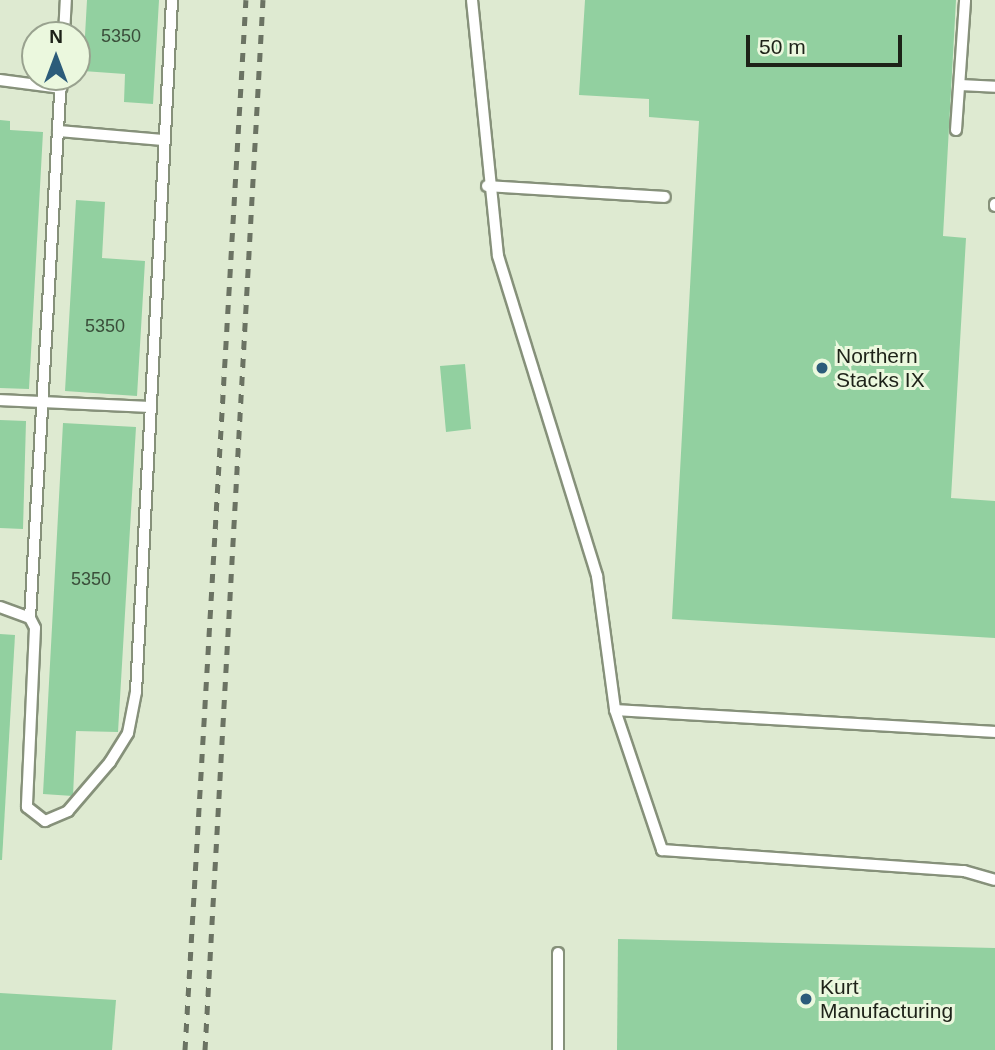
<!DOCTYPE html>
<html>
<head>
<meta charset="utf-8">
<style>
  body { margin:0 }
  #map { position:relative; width:995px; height:1050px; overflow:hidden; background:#deead1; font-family:Helvetica,sans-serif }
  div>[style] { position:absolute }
  .building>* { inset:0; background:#92d0a0 }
  .roads { filter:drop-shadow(2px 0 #86917a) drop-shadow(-2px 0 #86917a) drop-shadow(0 2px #86917a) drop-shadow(0 -2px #86917a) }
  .lane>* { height:10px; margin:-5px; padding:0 5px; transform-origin:5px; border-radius:5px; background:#fff }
  .rail>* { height:5px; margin-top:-2.5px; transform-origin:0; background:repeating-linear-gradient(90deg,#6b7363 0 9px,transparent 0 18px) }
  .dots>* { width:19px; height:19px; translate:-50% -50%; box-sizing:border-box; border:4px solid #ebf8de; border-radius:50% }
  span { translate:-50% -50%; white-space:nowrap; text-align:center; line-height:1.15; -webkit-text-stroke:6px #ebf8de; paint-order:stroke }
  .number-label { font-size:18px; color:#3a4e3a }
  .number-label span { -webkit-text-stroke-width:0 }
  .poi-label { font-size:21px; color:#1d2218 }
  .left { translate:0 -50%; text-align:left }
  .north { position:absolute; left:21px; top:21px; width:70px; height:70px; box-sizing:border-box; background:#ebf8de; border:2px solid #99a28f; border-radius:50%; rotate:0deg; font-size:19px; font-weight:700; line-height:28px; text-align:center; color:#1d2218 }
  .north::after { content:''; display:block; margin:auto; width:24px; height:32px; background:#2c5c7a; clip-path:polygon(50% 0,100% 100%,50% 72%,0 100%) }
  .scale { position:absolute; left:746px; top:35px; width:156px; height:32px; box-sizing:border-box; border:4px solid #1d2218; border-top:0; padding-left:9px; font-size:21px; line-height:24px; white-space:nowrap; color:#1d2218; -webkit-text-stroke:5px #ebf8de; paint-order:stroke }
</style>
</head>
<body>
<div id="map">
  <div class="building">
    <div style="clip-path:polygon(87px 0,159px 0,153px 104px,124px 102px,125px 74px,83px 71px)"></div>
    <div style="clip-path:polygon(585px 0,956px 0,943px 236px,966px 238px,951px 498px,995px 501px,995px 638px,672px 619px,699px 121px,649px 117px,649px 99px,579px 95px)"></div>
    <div style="clip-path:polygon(0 120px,10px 121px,10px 130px,43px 132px,29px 389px,0 388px)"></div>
    <div style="clip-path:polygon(76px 200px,105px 202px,102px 258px,145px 261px,137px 396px,65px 391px)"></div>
    <div style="clip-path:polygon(465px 364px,471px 429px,446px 432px,440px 366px)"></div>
    <div style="clip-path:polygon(0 420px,26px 421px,23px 529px,0 528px)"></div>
    <div style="clip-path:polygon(63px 423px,136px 427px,118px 732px,76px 731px,73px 796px,43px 794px)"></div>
    <div style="clip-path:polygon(0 634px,15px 635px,2px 860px,0 860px)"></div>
    <div style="clip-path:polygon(618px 939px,995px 948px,995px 1050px,617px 1050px)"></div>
    <div style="clip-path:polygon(0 993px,116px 1000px,112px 1050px,0 1050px)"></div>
  </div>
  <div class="roads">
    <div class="lane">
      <div style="left:472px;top:0;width:257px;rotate:84.2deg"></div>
      <div style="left:498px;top:256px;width:335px;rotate:72.8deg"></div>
      <div style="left:597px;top:576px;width:135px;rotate:82.3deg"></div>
      <div style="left:615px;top:710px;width:148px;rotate:71.4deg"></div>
      <div style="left:662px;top:850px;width:303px;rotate:4deg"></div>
      <div style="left:964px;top:871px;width:32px;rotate:16deg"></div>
      <div style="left:64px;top:35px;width:35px;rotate:-87deg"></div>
      <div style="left:0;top:80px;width:62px;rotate:7.5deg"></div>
      <div style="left:960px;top:85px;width:35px;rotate:3deg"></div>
      <div style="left:956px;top:130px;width:130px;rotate:-86deg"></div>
      <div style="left:58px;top:131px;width:106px;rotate:4.9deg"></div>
      <div style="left:487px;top:186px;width:178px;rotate:3.5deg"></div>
      <div style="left:995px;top:204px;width:2px;rotate:90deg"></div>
      <div style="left:0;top:400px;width:151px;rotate:2.7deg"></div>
      <div style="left:0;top:607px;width:32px;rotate:20deg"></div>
      <div style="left:30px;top:618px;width:11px;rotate:63deg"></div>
      <div style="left:35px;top:628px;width:179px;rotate:92.6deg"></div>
      <div style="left:27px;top:807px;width:23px;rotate:38deg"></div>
      <div style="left:45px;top:821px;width:25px;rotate:-23deg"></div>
      <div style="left:68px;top:811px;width:65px;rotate:-49.4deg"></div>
      <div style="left:110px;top:762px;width:34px;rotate:-58deg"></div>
      <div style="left:128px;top:733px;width:42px;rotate:-79deg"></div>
      <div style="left:136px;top:692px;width:693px;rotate:-87.02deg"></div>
      <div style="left:30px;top:618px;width:542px;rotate:-86.72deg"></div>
      <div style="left:615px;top:710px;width:381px;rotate:3.3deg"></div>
      <div style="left:558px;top:953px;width:97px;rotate:90deg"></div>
    </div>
  </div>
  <div class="rail">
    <div style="left:185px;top:1050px;width:1052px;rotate:-86.68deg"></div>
    <div style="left:205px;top:1050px;width:1052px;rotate:-86.84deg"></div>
  </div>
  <div class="dots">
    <div style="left:822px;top:368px;background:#2c5c7a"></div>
    <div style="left:806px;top:999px;background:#2c5c7a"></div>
  </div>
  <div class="number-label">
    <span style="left:121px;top:36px">5350</span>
    <span style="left:105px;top:326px">5350</span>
    <span style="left:91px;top:579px">5350</span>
  </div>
  <div class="poi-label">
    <span class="left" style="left:836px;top:368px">Northern<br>Stacks IX</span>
    <span class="left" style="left:820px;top:999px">Kurt<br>Manufacturing</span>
  </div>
  <div class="north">N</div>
  <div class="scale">50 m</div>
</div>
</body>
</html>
